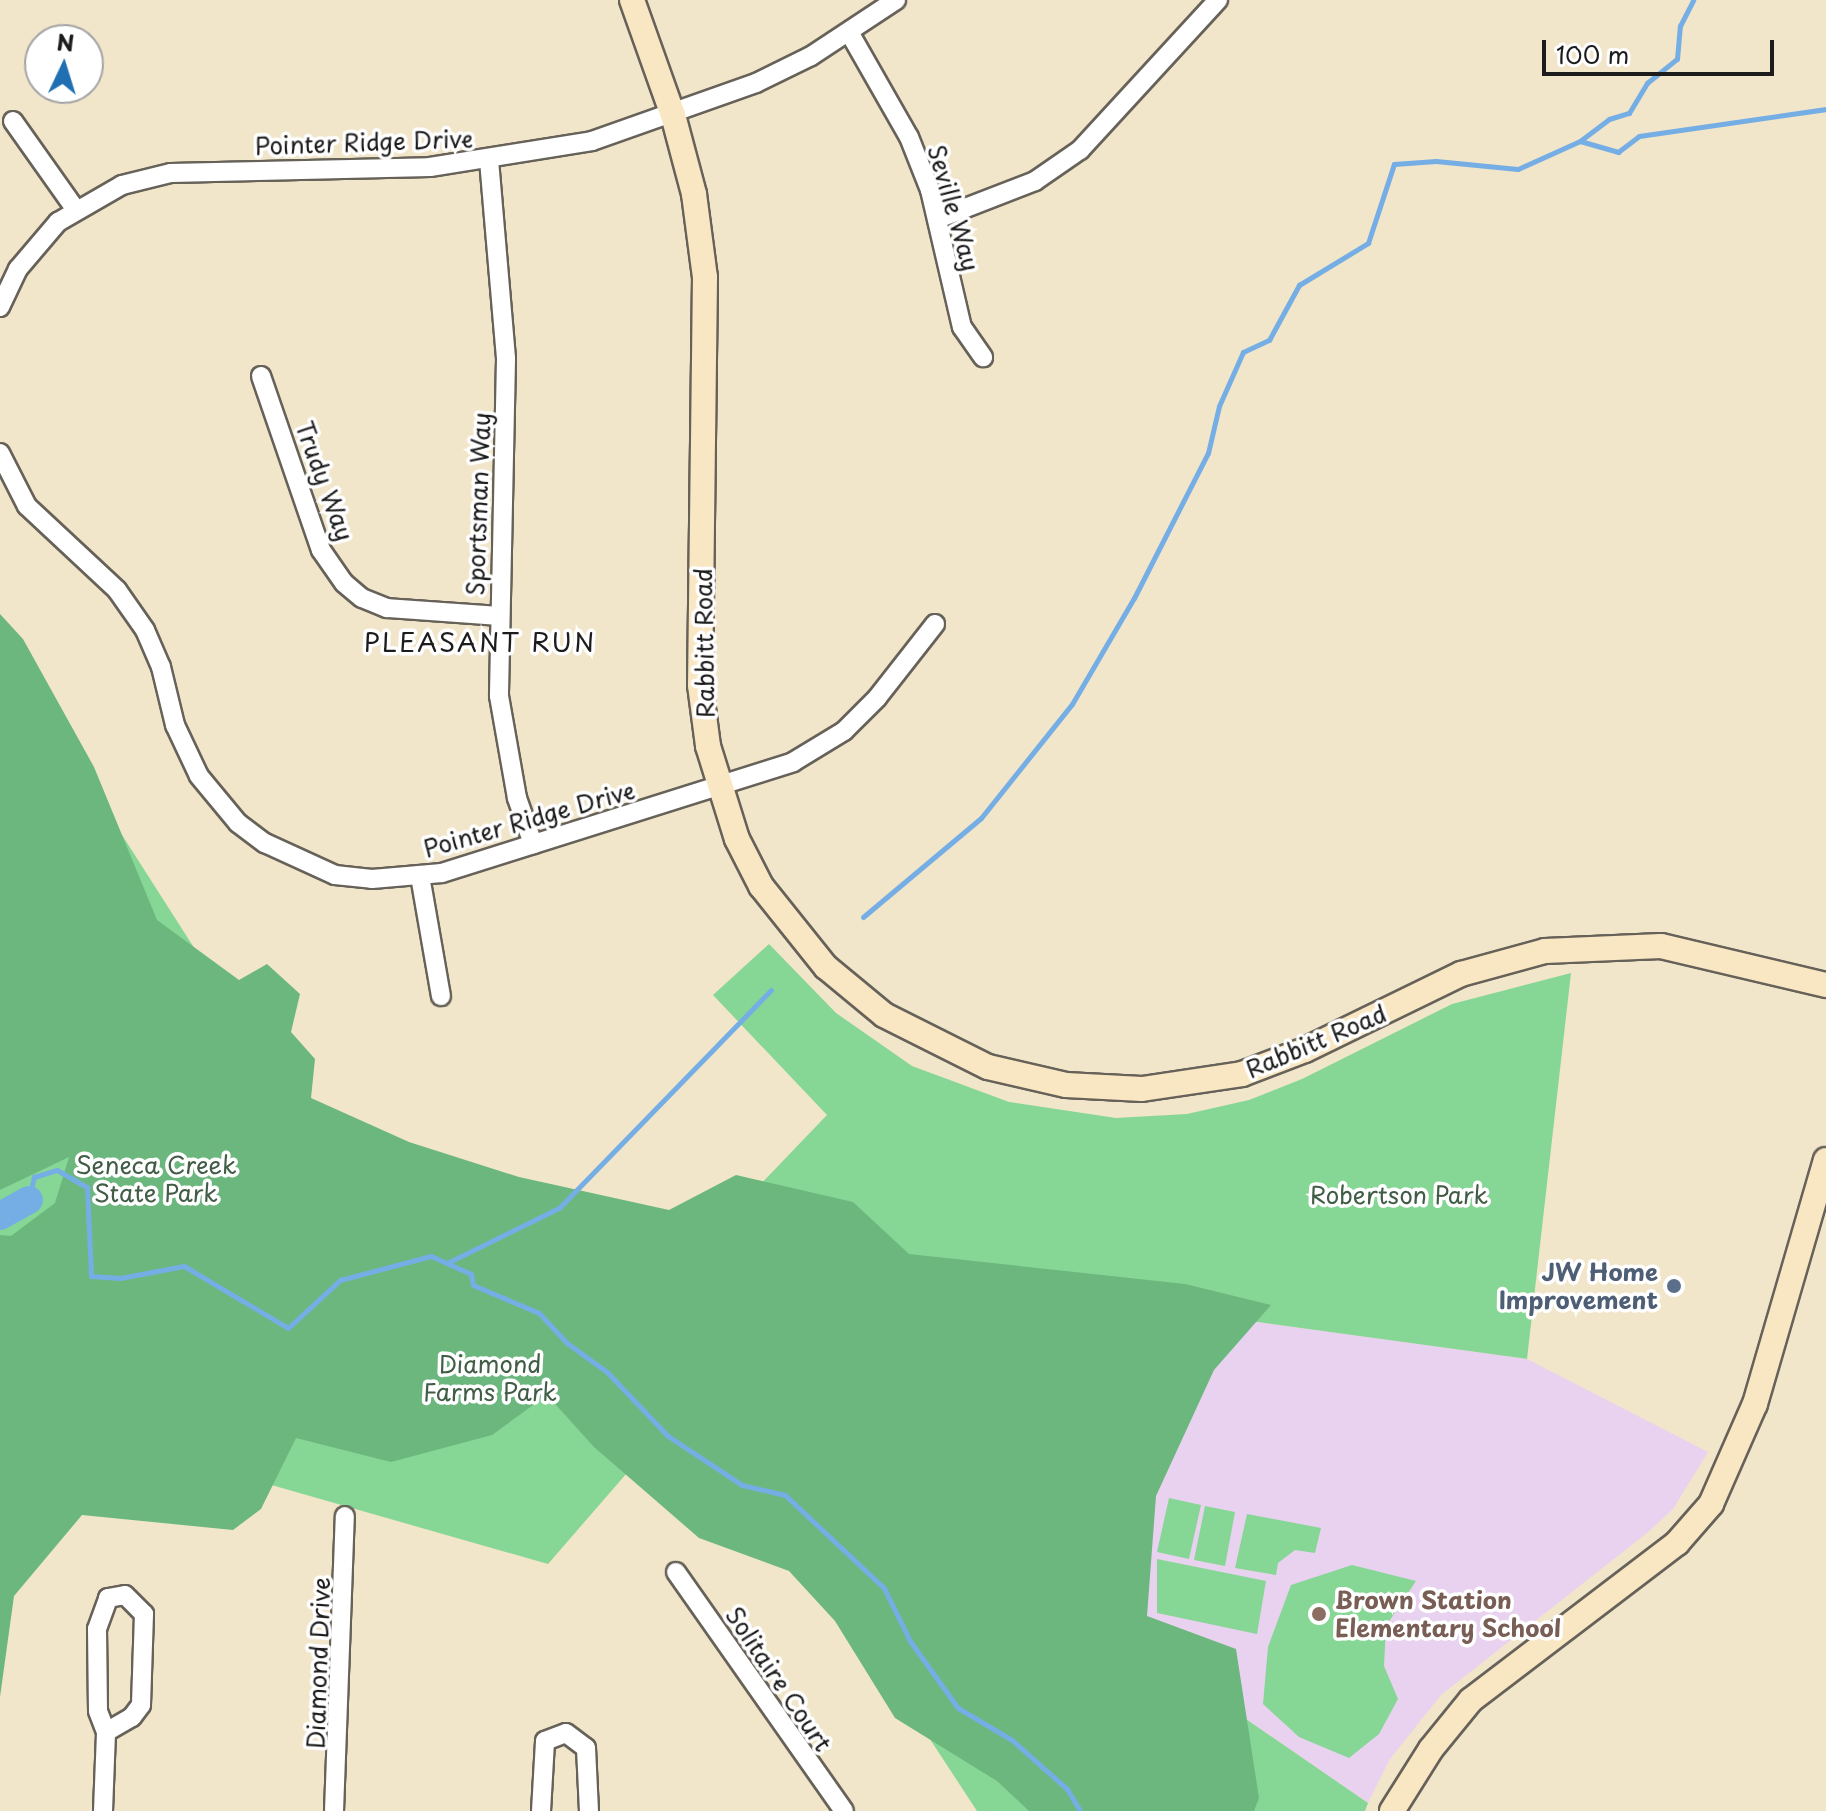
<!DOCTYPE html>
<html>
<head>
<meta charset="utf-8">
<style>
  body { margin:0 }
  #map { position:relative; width:1826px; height:1811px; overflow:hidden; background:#f1e5ca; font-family:"Playpen Sans",sans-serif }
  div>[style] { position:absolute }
  .built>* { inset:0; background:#e8d2ef }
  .green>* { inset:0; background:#86d695 }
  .forest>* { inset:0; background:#6cb77e }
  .stream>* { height:5px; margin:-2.5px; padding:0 2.5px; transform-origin:2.5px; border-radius:2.5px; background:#75aee5 }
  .river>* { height:28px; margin:-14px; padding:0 14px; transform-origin:14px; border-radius:14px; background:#75aee5 }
  .roads { filter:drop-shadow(2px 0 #676259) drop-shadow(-2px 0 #676259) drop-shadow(0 2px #676259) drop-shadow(0 -2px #676259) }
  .street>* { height:18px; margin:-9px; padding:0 9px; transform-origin:9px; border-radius:9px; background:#fff }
  .secondary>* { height:24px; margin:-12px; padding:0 12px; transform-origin:12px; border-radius:12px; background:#f9e7c3 }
  .dots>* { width:22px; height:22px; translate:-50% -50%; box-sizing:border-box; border:4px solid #fff; border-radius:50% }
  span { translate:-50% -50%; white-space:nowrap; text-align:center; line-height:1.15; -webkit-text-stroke:7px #fff; paint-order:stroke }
  .street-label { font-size:24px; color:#1c1c1c }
  .park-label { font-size:24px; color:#415d46 }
  .service-label { font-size:24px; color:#4e5e75; font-weight:700 }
  .right { translate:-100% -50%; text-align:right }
  .education-label { font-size:24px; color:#785e54; font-weight:700 }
  .left { translate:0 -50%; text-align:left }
  .neighbourhood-label { font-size:26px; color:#1c1c1c; letter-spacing:2px }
  .north { position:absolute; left:24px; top:24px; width:80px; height:80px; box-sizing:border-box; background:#fff; border:2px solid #a4a4a4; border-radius:50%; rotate:4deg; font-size:22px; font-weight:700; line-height:32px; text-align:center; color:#1c1c1c }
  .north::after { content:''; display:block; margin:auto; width:28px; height:36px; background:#1f6fb2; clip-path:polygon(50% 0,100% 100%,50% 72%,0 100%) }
  .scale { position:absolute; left:1542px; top:40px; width:232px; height:36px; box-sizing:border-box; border:4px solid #1c1c1c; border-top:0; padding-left:10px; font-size:24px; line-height:28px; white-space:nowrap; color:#1c1c1c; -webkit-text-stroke:6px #fff; paint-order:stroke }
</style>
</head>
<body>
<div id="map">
  <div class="built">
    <div style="clip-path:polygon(902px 1273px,1527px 1359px,1708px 1452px,1673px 1509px,1647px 1533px,1441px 1695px,1390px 1759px,1368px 1803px,833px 1435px)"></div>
  </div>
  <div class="green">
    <div style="clip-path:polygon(0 644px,352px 1195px,704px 1243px,827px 1115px,713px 995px,769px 944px,836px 1013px,912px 1066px,1009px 1102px,1116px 1118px,1187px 1114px,1249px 1100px,1302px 1079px,1452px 1004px,1571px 973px,1527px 1359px,902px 1273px,833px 1435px,1368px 1803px,1365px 1811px,977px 1811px,831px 1588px,633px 1466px,548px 1564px,180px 1459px,148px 1418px,0 1578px)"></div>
    <div style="clip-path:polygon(1169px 1498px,1201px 1505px,1189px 1559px,1157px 1552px)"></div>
    <div style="clip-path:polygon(1205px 1506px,1235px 1512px,1225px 1566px,1194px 1560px)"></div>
    <div style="clip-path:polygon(1247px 1514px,1321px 1528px,1315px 1553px,1295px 1550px,1278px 1563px,1276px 1575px,1235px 1568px)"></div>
    <div style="clip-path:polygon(1157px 1559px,1266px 1581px,1257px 1634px,1157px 1613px)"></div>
    <div style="clip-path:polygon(1352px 1565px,1416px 1581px,1386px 1626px,1384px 1666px,1398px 1699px,1379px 1734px,1349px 1758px,1299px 1737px,1263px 1704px,1268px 1647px,1291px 1585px)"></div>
  </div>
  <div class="forest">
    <div style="clip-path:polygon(0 614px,23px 639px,94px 767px,157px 920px,239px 980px,267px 964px,300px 994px,291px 1032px,315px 1059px,311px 1098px,409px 1142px,519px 1177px,669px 1210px,736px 1175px,853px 1202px,909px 1254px,1185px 1284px,1271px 1305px,1214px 1370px,1156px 1496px,1147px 1616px,1236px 1649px,1259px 1798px,1254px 1811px,1029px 1811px,997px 1781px,895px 1718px,835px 1621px,789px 1571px,699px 1538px,594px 1447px,547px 1395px,492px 1435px,391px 1462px,296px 1438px,261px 1509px,233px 1530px,82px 1515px,14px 1596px,0 1697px,0 1235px,11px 1236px,55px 1203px,69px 1157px,0 1190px)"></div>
  </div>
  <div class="stream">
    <div style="left:1580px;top:141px;width:36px;rotate:-37deg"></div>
    <div style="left:1609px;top:119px;width:21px;rotate:-17deg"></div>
    <div style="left:1629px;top:113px;width:35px;rotate:-59deg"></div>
    <div style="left:1647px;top:83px;width:38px;rotate:-39deg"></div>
    <div style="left:1677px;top:59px;width:33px;rotate:-85deg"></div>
    <div style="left:1680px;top:26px;width:29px;rotate:-63deg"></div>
    <div style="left:863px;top:917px;width:154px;rotate:-40deg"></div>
    <div style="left:981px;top:818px;width:146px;rotate:-51.4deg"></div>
    <div style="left:1072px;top:704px;width:123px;rotate:-59.7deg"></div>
    <div style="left:1134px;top:598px;width:163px;rotate:-63deg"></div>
    <div style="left:1208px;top:453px;width:48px;rotate:-76.8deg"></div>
    <div style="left:1219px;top:406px;width:59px;rotate:-66deg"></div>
    <div style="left:1243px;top:352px;width:29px;rotate:-25deg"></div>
    <div style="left:1269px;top:340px;width:63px;rotate:-61.4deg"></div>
    <div style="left:1299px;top:285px;width:81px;rotate:-31.3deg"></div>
    <div style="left:1368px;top:243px;width:83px;rotate:-71.8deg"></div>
    <div style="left:1394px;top:164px;width:42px;rotate:-4.1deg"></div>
    <div style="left:1436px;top:161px;width:82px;rotate:5.6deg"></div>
    <div style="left:1518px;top:169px;width:68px;rotate:-24.3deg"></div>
    <div style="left:1580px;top:141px;width:40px;rotate:16deg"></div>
    <div style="left:1618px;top:152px;width:26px;rotate:-37deg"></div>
    <div style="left:1639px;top:136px;width:189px;rotate:-8.2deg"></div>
    <div style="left:29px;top:1200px;width:24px;rotate:-78deg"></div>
    <div style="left:34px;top:1177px;width:24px;rotate:-17deg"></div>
    <div style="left:57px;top:1170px;width:34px;rotate:30deg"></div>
    <div style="left:87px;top:1187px;width:89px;rotate:87.4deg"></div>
    <div style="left:91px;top:1276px;width:29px;rotate:4deg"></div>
    <div style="left:120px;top:1278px;width:65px;rotate:-10.6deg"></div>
    <div style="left:184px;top:1266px;width:121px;rotate:30.8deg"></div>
    <div style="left:288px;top:1328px;width:71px;rotate:-42.7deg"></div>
    <div style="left:340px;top:1280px;width:94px;rotate:-14.8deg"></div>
    <div style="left:431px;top:1256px;width:44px;rotate:24.2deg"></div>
    <div style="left:471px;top:1274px;width:11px;rotate:80deg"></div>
    <div style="left:473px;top:1285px;width:72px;rotate:23deg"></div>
    <div style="left:539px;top:1313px;width:41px;rotate:47deg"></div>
    <div style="left:567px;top:1343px;width:49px;rotate:35.9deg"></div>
    <div style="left:607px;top:1372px;width:88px;rotate:46.4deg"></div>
    <div style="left:668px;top:1436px;width:89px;rotate:33.5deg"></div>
    <div style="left:742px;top:1485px;width:44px;rotate:13.1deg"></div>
    <div style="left:785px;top:1495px;width:136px;rotate:43.2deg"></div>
    <div style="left:884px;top:1588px;width:59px;rotate:63.9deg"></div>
    <div style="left:910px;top:1641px;width:82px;rotate:54.4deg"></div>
    <div style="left:958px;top:1708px;width:63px;rotate:30.7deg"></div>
    <div style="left:1012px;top:1740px;width:74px;rotate:41.7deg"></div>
    <div style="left:1067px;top:1789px;width:26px;rotate:59deg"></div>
    <div style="left:447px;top:1263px;width:125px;rotate:-26.2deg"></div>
    <div style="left:559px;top:1208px;width:304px;rotate:-45.8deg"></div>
  </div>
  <div class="river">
    <div style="left:0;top:1216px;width:33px;rotate:-29deg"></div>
  </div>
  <div class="roads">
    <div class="street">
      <div style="left:849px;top:32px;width:121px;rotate:60.3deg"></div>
      <div style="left:909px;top:137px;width:57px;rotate:68.4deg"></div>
      <div style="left:930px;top:190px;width:141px;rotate:76.9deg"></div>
      <div style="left:962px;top:327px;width:37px;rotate:55deg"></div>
      <div style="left:13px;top:121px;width:109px;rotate:54.7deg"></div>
      <div style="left:489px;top:160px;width:200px;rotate:85.1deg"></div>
      <div style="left:506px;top:359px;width:337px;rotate:91.2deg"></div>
      <div style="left:499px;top:696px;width:104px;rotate:80deg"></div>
      <div style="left:517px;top:798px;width:49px;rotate:70.8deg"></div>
      <div style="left:937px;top:219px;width:105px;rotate:-21.2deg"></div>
      <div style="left:1035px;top:181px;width:55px;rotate:-34.6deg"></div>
      <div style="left:1080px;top:150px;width:204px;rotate:-47.4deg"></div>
      <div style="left:0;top:307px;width:42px;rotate:-64.7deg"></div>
      <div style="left:18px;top:269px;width:62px;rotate:-49.6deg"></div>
      <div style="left:58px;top:222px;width:74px;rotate:-30deg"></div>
      <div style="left:122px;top:185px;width:50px;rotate:-13.8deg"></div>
      <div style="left:171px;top:173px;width:259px;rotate:-1.3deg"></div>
      <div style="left:430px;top:167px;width:164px;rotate:-9.1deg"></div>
      <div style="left:592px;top:141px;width:174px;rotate:-19.5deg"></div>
      <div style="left:756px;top:83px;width:61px;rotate:-26.1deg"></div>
      <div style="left:811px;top:56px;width:102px;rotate:-33.4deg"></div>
      <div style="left:261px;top:376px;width:184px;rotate:71deg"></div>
      <div style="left:321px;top:550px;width:40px;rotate:55.1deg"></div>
      <div style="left:344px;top:583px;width:23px;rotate:40deg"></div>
      <div style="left:362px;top:598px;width:27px;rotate:22deg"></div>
      <div style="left:387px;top:608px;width:111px;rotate:4.1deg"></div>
      <div style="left:0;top:453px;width:59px;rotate:63deg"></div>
      <div style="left:27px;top:506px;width:123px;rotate:43deg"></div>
      <div style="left:117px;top:590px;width:49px;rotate:55deg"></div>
      <div style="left:145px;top:630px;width:40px;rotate:66.6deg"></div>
      <div style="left:161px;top:667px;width:60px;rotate:76.4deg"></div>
      <div style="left:175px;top:725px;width:56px;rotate:64.8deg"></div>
      <div style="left:199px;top:776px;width:61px;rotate:50.3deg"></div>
      <div style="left:238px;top:823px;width:34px;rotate:37deg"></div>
      <div style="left:265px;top:843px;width:77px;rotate:24.6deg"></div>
      <div style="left:335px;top:875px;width:37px;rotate:6deg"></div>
      <div style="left:372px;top:879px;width:70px;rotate:-4.9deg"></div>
      <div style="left:442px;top:873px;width:368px;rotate:-17.5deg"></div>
      <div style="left:793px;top:762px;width:60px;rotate:-31.3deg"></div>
      <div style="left:844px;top:731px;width:47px;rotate:-45deg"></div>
      <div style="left:877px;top:698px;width:94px;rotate:-51.9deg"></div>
      <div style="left:420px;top:876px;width:122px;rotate:80.1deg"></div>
      <div style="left:676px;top:1572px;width:292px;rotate:54.9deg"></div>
      <div style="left:103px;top:1811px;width:79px;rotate:-87.8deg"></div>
      <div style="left:106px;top:1732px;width:22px;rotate:-111deg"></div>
      <div style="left:98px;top:1711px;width:82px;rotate:-90.7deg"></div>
      <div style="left:97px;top:1629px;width:33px;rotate:-70deg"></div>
      <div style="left:108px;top:1598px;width:17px;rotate:-10deg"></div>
      <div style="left:125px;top:1595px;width:27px;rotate:45deg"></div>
      <div style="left:144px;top:1614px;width:91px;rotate:91.9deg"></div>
      <div style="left:141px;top:1705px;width:15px;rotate:127deg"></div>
      <div style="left:132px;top:1717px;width:30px;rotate:150deg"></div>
      <div style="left:334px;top:1811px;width:295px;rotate:-87.9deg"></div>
      <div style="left:541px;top:1811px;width:70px;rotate:-86.7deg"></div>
      <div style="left:545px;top:1741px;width:22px;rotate:-21deg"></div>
      <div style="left:566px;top:1733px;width:25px;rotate:37deg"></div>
      <div style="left:586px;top:1748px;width:63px;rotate:87.3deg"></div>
    </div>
    <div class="secondary">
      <div style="left:632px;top:0;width:122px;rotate:70.4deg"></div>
      <div style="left:673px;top:115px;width:82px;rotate:75.1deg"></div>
      <div style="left:694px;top:194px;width:84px;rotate:82.5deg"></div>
      <div style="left:705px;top:277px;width:408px;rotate:90.7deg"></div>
      <div style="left:700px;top:685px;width:62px;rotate:82.5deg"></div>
      <div style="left:708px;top:746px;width:97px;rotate:72.7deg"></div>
      <div style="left:737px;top:839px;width:53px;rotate:62.9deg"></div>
      <div style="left:761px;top:886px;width:104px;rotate:51.3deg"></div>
      <div style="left:826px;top:967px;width:75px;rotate:39.6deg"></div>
      <div style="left:884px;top:1015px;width:116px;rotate:26.6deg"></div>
      <div style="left:988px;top:1067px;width:80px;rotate:13deg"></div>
      <div style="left:1066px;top:1085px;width:76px;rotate:3deg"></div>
      <div style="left:1142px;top:1089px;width:101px;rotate:-8.5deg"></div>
      <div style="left:1242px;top:1074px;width:67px;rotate:-20.9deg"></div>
      <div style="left:1305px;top:1050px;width:174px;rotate:-26deg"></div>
      <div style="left:1461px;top:974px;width:87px;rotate:-15.3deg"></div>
      <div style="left:1545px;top:951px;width:116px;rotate:-2.5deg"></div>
      <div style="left:1661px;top:946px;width:170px;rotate:13.3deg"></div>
      <div style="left:1392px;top:1811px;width:73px;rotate:-57.8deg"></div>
      <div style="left:1431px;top:1749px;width:63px;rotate:-50.8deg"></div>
      <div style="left:1471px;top:1700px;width:259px;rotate:-37.3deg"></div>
      <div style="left:1677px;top:1543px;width:52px;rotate:-48.9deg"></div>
      <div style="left:1711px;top:1504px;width:109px;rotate:-66.3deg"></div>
      <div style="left:1755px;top:1404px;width:254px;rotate:-73.8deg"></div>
    </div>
  </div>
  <div class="dots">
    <div style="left:1674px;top:1286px;background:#5c6f8a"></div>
    <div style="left:1319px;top:1614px;background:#8d6e63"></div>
  </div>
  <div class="street-label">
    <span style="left:364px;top:142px;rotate:-2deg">Pointer Ridge Drive</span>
    <span style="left:954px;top:208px;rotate:74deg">Seville Way</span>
    <span style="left:325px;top:481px;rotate:70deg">Trudy Way</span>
    <span style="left:478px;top:504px;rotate:-88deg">Sportsman Way</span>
    <span style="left:704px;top:643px;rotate:-91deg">Rabbitt Road</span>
    <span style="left:529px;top:819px;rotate:-16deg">Pointer Ridge Drive</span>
    <span style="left:1316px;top:1041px;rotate:-23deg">Rabbitt Road</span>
    <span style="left:318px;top:1663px;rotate:-88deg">Diamond Drive</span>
    <span style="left:779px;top:1679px;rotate:56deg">Solitaire Court</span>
  </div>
  <div class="park-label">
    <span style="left:156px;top:1179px">Seneca Creek<br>State Park</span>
    <span style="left:1399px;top:1195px">Robertson Park</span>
    <span style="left:490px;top:1378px">Diamond<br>Farms Park</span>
  </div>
  <div class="service-label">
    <span class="right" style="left:1658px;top:1286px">JW Home<br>Improvement</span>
  </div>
  <div class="education-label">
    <span class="left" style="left:1335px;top:1614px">Brown Station<br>Elementary School</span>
  </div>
  <div class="neighbourhood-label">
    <span style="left:480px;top:642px">PLEASANT RUN</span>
  </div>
  <div class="north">N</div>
  <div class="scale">100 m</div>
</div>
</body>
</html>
